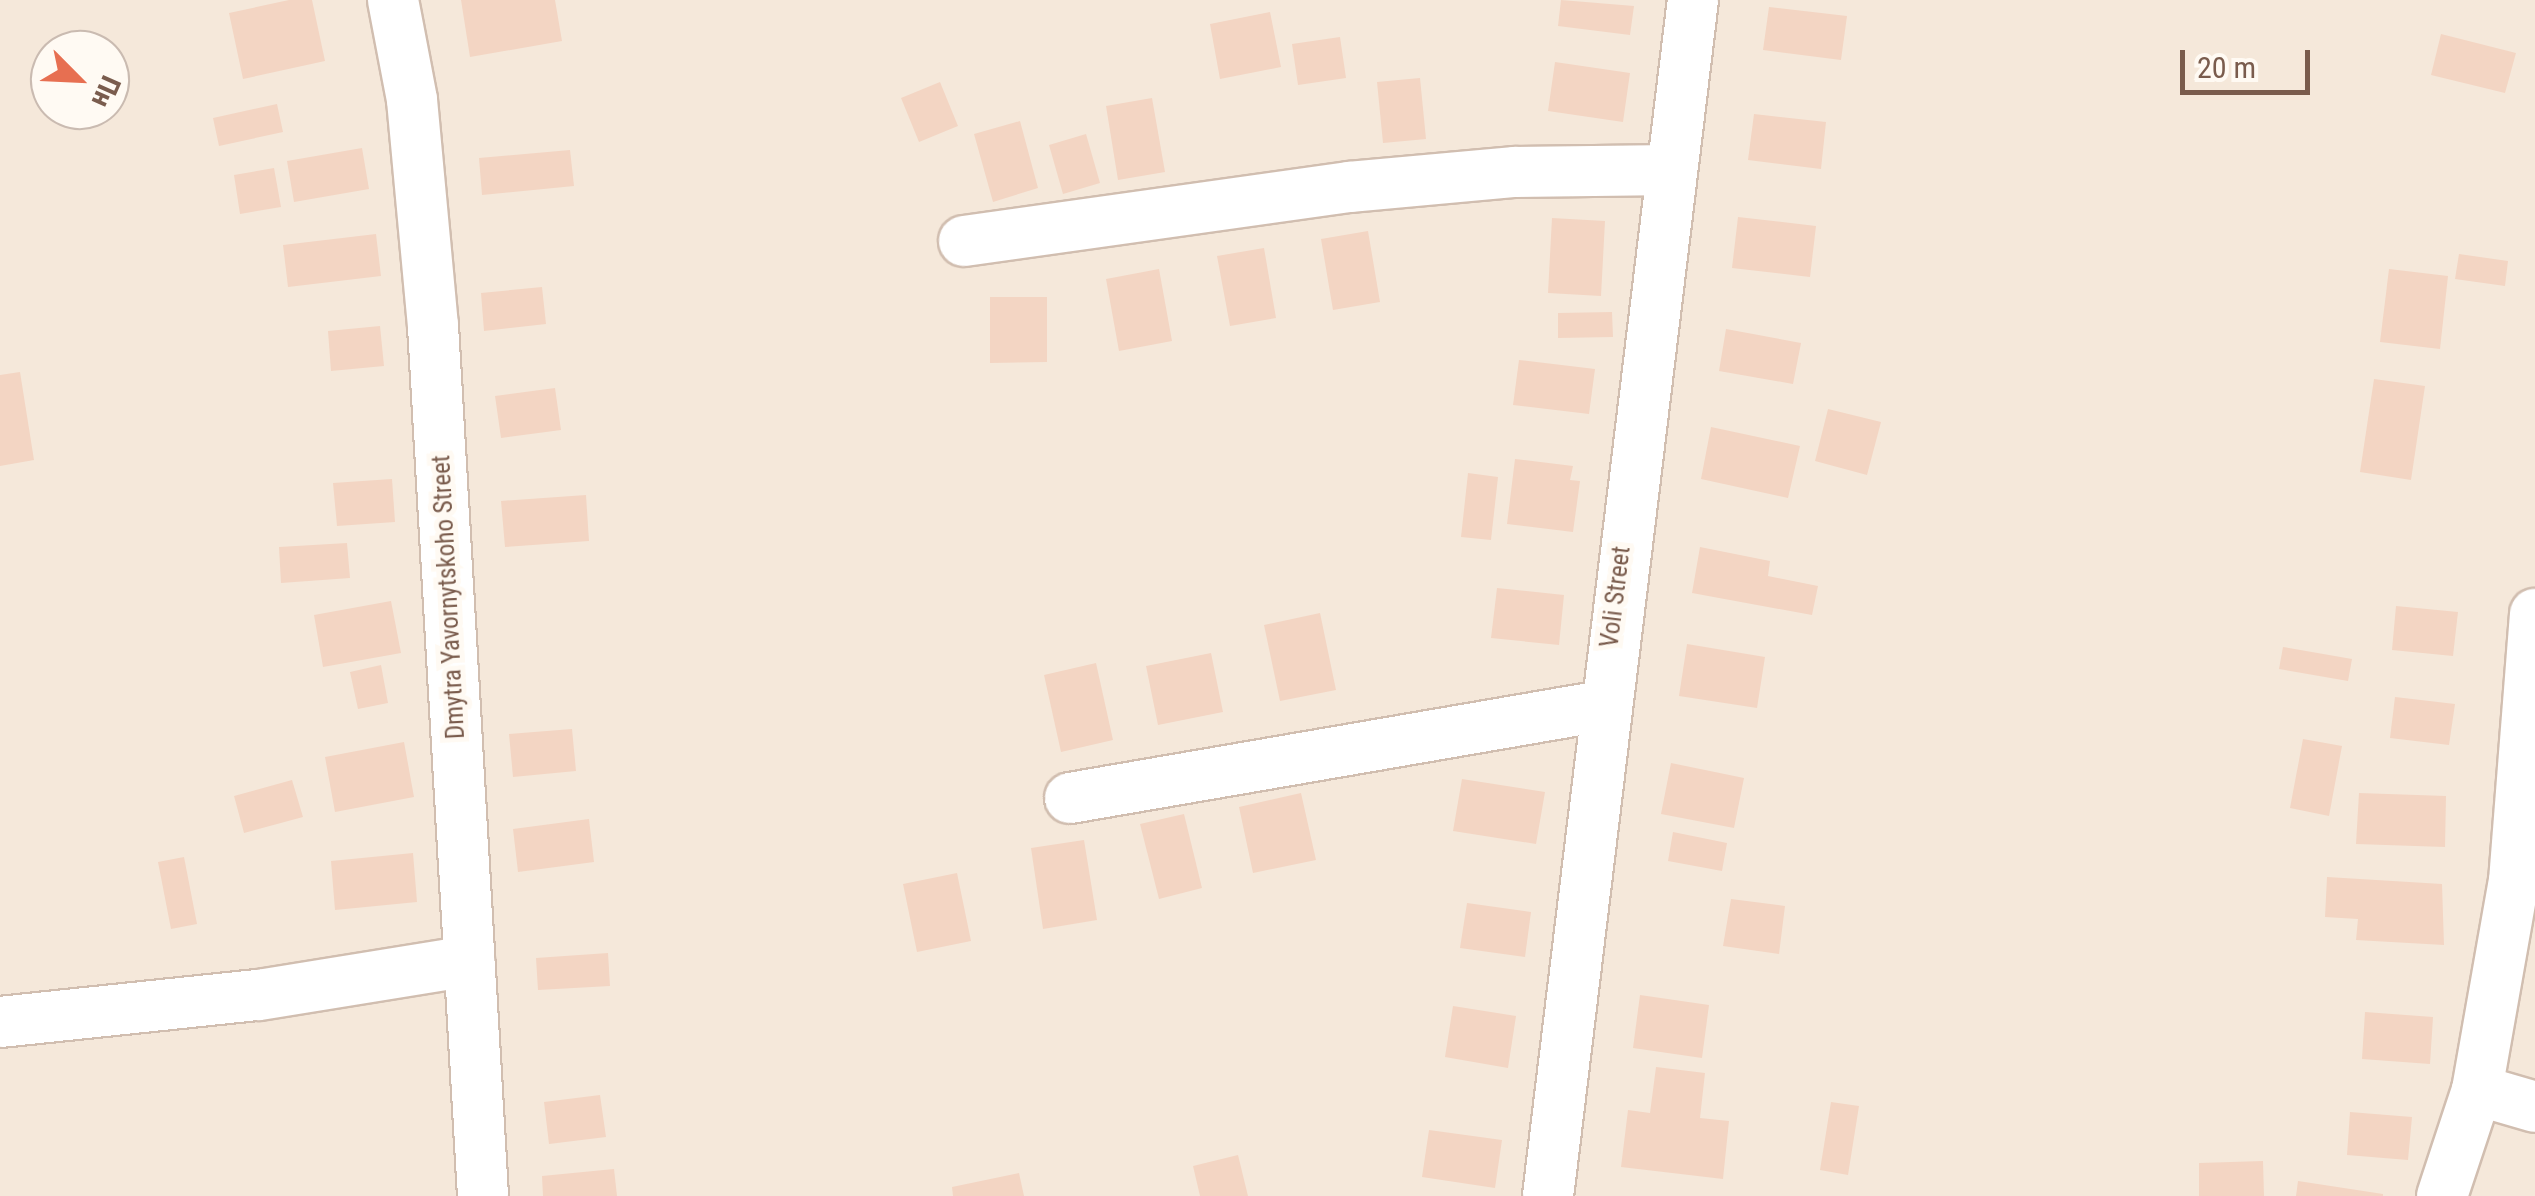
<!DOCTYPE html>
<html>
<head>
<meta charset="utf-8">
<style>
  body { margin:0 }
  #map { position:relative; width:2535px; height:1196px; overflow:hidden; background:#fdf6ec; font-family:"Roboto Condensed",sans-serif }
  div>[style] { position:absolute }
  .residential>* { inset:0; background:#f5e8da }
  .building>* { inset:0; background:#f3d5c3 }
  .roads { filter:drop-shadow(2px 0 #d1beb0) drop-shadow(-2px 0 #d1beb0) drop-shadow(0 2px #d1beb0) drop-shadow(0 -2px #d1beb0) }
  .street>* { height:50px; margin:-25px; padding:0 25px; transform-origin:25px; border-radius:25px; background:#fff }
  span { translate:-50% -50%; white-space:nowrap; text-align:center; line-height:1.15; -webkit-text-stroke:10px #fffaf3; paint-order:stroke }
  .street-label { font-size:25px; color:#7a5c4d }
  .north { position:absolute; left:30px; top:30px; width:100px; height:100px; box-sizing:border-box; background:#fffaf3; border:2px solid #cabbb1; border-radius:50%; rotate:114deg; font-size:28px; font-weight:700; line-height:40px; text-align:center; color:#7a5c4d }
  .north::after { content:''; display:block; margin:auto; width:35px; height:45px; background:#e76f51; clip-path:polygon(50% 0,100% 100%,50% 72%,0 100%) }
  .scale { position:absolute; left:2180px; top:50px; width:130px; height:45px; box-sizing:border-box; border:5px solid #7a5c4d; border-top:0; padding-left:12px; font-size:30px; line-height:35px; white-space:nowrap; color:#7a5c4d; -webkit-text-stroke:8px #fffaf3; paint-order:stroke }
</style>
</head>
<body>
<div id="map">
  <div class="residential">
    <div style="clip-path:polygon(evenodd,0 0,2535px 0,2535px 1196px,0 1196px,0 0,50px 50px,110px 50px,110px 110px,50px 110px,50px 50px)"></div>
  </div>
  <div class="building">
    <div style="clip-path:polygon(289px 0,312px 0,325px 61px,243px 79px,229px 13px)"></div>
    <div style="clip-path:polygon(461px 0,555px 0,562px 41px,470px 57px)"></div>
    <div style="clip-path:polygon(1561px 0,1634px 6px,1630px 35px,1558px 26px)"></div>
    <div style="clip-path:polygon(1769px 7px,1847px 16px,1841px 60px,1763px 50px)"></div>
    <div style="clip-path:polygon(1270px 12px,1281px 67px,1220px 79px,1210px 24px)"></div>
    <div style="clip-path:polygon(2441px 34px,2516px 53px,2505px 93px,2431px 75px)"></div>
    <div style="clip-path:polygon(1340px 37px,1346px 78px,1298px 85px,1292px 44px)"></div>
    <div style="clip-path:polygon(1555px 62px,1630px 73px,1623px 122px,1548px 111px)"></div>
    <div style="clip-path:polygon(1420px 78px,1426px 139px,1383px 143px,1377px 82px)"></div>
    <div style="clip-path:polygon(940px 82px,958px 126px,919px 142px,901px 98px)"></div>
    <div style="clip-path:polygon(1152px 98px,1165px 172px,1118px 180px,1106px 106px)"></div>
    <div style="clip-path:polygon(277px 104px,283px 132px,219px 146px,213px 118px)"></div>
    <div style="clip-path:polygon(1754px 114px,1826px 122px,1821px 169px,1748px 160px)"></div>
    <div style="clip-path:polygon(1020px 121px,1038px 188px,993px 202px,974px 134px)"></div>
    <div style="clip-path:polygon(1086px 134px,1100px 183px,1063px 194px,1049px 145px)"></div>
    <div style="clip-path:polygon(362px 148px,369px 189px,294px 202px,287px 161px)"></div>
    <div style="clip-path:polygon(570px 150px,574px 186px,482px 195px,479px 158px)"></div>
    <div style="clip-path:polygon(274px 168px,281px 207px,240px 214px,234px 175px)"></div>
    <div style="clip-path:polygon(1738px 217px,1816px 226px,1810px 277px,1732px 268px)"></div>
    <div style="clip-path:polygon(1552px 218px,1605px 221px,1601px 296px,1548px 293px)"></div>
    <div style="clip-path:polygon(1368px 231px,1380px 302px,1333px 310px,1321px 239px)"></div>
    <div style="clip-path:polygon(376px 234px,381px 276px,288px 287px,283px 245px)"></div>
    <div style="clip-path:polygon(1264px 248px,1276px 318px,1230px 326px,1217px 256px)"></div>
    <div style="clip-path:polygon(2459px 254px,2508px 261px,2505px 286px,2455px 279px)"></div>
    <div style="clip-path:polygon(1159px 269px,1172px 341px,1119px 351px,1106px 279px)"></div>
    <div style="clip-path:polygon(2389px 269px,2448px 276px,2440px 349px,2380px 342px)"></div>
    <div style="clip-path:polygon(542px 287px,546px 324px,484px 331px,481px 293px)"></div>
    <div style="clip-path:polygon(990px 297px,1047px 297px,1047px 362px,990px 363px)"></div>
    <div style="clip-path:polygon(1612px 312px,1613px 337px,1558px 338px,1558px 313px)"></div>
    <div style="clip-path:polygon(380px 326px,384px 366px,331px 371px,328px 331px)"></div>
    <div style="clip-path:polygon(1726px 329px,1801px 343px,1793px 384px,1719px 371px)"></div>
    <div style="clip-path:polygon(1519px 360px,1595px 369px,1589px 414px,1513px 405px)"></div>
    <div style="clip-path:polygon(20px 372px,34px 460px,0 466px,0 375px)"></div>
    <div style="clip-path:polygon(2374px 379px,2425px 386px,2411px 480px,2360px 472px)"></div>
    <div style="clip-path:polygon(555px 388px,561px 430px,501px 438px,495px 396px)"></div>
    <div style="clip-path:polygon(1828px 409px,1881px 422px,1867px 475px,1815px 461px)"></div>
    <div style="clip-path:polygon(1711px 427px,1800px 446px,1788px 498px,1701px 479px)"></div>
    <div style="clip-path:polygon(1515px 459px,1573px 466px,1570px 480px,1580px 481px,1573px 532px,1507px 524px)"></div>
    <div style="clip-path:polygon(1468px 473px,1498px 477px,1491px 540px,1461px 537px)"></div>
    <div style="clip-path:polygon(392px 479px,395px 522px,337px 526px,333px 483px)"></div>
    <div style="clip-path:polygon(586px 495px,589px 541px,505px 547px,501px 501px)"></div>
    <div style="clip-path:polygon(347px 543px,350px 578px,281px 583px,279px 547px)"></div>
    <div style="clip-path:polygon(1700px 547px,1770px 561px,1768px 576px,1818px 586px,1812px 615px,1692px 593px)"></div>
    <div style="clip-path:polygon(1497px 588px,1564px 595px,1559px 645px,1491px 638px)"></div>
    <div style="clip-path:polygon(391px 601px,401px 653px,323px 667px,314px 615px)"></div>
    <div style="clip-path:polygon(2396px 606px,2458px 612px,2453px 656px,2392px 650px)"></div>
    <div style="clip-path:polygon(1320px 613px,1336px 690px,1280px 701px,1264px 625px)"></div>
    <div style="clip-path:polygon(1687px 644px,1765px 657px,1757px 708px,1679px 696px)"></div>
    <div style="clip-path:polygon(2283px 647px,2352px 659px,2348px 681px,2279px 669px)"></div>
    <div style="clip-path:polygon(1211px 653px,1223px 712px,1158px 725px,1146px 666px)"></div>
    <div style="clip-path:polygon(1096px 663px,1113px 740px,1061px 752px,1044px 675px)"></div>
    <div style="clip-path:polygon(381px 665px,388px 703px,358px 709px,350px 672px)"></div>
    <div style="clip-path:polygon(2395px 697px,2455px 704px,2449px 745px,2390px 738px)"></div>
    <div style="clip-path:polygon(572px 729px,576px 771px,513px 777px,509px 734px)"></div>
    <div style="clip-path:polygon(2303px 739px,2342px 746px,2329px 816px,2290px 808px)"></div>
    <div style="clip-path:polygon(404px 742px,414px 797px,335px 812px,325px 757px)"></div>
    <div style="clip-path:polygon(1671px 763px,1744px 778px,1734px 828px,1661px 814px)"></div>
    <div style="clip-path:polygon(1462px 779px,1545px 792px,1536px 844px,1453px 831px)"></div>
    <div style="clip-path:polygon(292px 780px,303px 817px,244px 833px,234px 796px)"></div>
    <div style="clip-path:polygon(1301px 793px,1316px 860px,1253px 873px,1239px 807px)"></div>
    <div style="clip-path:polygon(2359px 793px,2446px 796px,2445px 847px,2356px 844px)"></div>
    <div style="clip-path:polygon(1184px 814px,1202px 888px,1159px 899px,1140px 824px)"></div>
    <div style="clip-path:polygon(589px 819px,594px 862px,518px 872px,513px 829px)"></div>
    <div style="clip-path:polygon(1673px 832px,1727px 843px,1722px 871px,1668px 861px)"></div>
    <div style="clip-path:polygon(1084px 840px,1097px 920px,1043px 929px,1031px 848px)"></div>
    <div style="clip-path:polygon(413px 853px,417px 902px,335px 910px,331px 861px)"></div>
    <div style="clip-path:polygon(184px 857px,197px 924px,171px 929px,158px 862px)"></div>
    <div style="clip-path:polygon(957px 873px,971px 941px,917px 952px,903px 884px)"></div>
    <div style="clip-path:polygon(2327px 877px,2442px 884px,2444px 945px,2356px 940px,2358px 919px,2325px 917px)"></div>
    <div style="clip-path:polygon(1731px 899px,1785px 906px,1779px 954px,1723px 946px)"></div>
    <div style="clip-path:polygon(1467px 903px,1531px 912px,1525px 957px,1460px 948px)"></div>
    <div style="clip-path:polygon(608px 953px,610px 986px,538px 990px,536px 958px)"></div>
    <div style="clip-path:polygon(1640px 995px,1709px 1005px,1702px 1058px,1633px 1048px)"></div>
    <div style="clip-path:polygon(1453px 1006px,1516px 1016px,1508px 1068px,1445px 1057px)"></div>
    <div style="clip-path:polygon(2365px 1012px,2433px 1017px,2430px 1064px,2362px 1059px)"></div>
    <div style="clip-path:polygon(1656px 1067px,1705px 1073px,1700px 1118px,1729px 1121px,1723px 1179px,1621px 1167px,1628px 1110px,1650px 1113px)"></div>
    <div style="clip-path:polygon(600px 1095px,606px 1137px,549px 1144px,544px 1102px)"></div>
    <div style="clip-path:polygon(1831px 1102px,1859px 1106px,1848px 1175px,1820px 1170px)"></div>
    <div style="clip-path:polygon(2350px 1112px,2412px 1117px,2408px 1160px,2347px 1155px)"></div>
    <div style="clip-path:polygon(1429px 1130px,1502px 1140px,1495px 1188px,1422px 1177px)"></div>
    <div style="clip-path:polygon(1238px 1155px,1248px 1196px,1200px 1196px,1193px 1166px)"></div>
    <div style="clip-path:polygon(2263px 1161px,2264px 1196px,2199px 1196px,2199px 1163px)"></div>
    <div style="clip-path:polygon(614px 1169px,617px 1196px,543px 1196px,542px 1176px)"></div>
    <div style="clip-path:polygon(1019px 1173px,1024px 1196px,953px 1196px,952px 1187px)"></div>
    <div style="clip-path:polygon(2298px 1181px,2383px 1194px,2383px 1196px,2296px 1196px)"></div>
  </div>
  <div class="roads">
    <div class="street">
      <div style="left:393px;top:0;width:102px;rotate:79.2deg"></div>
      <div style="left:412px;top:100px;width:227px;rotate:84.7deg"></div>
      <div style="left:433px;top:326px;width:871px;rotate:86.71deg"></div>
      <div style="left:964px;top:241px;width:389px;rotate:-8deg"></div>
      <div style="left:1349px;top:187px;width:167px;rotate:-5.2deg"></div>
      <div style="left:1515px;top:172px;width:157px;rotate:-0.7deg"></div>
      <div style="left:1070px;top:798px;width:540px;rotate:-9.81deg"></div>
      <div style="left:0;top:1022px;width:260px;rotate:-6deg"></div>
      <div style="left:259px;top:995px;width:213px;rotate:-9.2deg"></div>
      <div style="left:2477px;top:1090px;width:60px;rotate:16.3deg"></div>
      <div style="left:1548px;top:1196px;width:1205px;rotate:-83.09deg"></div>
      <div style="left:2442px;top:1196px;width:112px;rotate:-71.7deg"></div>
      <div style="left:2477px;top:1090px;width:212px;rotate:-80deg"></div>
      <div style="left:2514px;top:881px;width:268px;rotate:-85.5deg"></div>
    </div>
  </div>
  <div class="street-label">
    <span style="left:449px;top:597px;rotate:-93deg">Dmytra Yavornytskoho Street</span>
    <span style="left:1616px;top:597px;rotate:-83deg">Voli Street</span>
  </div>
  <div class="north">Пн</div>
  <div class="scale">20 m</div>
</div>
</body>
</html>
